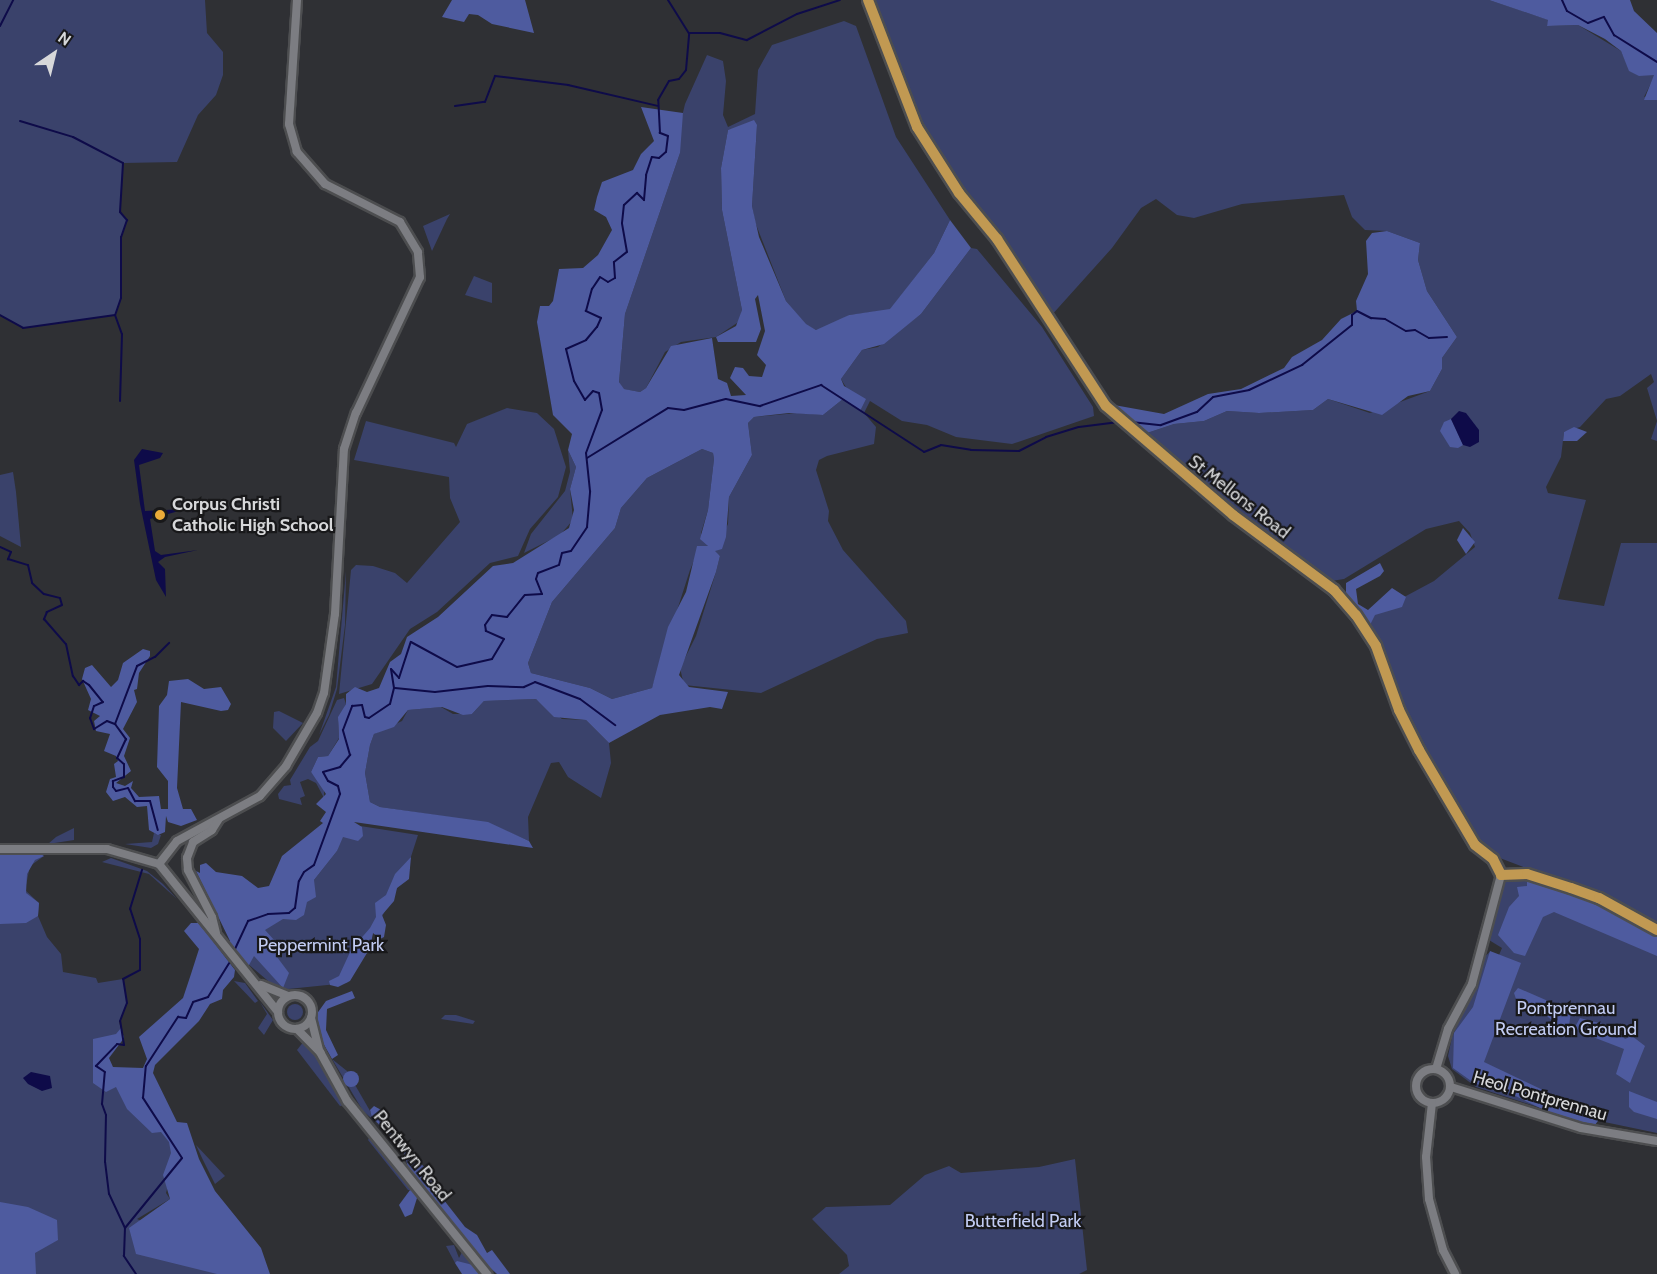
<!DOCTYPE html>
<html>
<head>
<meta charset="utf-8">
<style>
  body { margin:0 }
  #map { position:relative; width:1657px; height:1274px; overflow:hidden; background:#2f3034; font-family:Cabin,sans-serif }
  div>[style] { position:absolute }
  .green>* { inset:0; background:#3a426b }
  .round { border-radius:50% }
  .forest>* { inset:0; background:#4e5b9f }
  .water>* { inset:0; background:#0e0b49 }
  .stream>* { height:2px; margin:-1px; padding:0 1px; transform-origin:1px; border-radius:1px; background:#0e0b49 }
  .roads { filter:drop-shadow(2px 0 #4d4e50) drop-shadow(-2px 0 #4d4e50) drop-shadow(0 2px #4d4e50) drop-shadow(0 -2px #4d4e50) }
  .minor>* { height:8px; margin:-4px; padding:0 4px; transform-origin:4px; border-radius:4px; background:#7c7d82 }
  .minor>.ring { margin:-4px; padding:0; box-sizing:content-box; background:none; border:8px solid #7c7d82; border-radius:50% }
  .major>* { height:10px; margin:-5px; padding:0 5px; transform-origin:5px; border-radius:5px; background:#c19952 }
  .dots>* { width:16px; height:16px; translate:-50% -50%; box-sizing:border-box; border:3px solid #18181a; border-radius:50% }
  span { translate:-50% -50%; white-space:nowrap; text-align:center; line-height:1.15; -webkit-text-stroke:4.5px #18181a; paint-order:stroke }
  .street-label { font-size:18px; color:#d7d8da }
  .poi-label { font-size:18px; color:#d7d8da; font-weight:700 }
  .left { translate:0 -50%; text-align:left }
  .park-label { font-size:18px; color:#c2ccf3 }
  .north { position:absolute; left:24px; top:24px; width:60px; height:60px; -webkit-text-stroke:4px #18181a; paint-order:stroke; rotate:35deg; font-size:16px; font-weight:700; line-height:24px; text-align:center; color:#d7d8da }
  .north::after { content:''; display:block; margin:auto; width:21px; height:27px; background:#d7d8da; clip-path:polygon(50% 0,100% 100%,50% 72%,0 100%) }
</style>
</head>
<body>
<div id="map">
  <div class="green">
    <div style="clip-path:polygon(0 0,205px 0,207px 33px,223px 52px,223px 75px,216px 95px,198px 115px,177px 162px,123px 163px,120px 211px,127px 220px,121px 237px,121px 298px,115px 315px,23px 328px,0 315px)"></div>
    <div style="clip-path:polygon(872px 0,1489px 0,1549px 20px,1547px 26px,1578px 25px,1621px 51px,1630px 71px,1639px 75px,1655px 75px,1644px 97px,1657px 94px,1657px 441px,1651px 439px,1657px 421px,1647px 388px,1654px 382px,1651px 374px,1620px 396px,1606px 399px,1580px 427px,1564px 432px,1561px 457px,1546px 487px,1548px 493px,1586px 500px,1558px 599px,1604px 606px,1621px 543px,1657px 543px,1657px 927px,1552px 878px,1492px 855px,1477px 840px,1438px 769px,1433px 772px,1419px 750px,1365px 618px,1434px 581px,1475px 547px,1470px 533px,1459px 521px,1426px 529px,1344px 579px,1325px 582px,1277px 548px,1144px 434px,1174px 424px,1204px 421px,1227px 411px,1259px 413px,1313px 410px,1328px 399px,1370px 413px,1430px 391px,1442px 369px,1442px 358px,1457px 337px,1427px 291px,1418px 260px,1420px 243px,1387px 231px,1365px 230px,1352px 217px,1344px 195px,1242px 204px,1194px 218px,1177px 215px,1156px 199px,1141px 208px,1112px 248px,1050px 317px,997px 229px,954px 177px,914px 112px)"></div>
    <div style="clip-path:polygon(844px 21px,856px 26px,896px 137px,950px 220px,934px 253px,890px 310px,849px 315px,825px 329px,816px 330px,806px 325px,786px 301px,755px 222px,752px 206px,757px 125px,728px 130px,721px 168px,722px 210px,742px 310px,740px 321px,716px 337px,681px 342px,665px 352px,646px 388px,640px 392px,623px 389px,619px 382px,625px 314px,680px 153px,679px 129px,685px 104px,707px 55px,723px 61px,726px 81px,723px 115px,728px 127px,755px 114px,758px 70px,772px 45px)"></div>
    <div style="clip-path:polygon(450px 214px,447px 219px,432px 251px,423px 226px)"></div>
    <div style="clip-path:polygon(971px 248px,977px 249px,1042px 327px,1093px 407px,1094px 416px,1012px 444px,956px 437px,927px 425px,902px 421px,870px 401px,864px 413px,876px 427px,874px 444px,827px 456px,819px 460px,816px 470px,829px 511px,828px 521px,843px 550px,906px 621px,908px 633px,877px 639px,761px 693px,684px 685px,680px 668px,696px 636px,716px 572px,720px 556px,714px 552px,728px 524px,729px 497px,752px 455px,748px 423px,754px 417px,797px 413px,823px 415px,843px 399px,860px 410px,841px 379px,862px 350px,878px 347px,921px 314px)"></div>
    <div style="clip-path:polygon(474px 276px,492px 283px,492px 303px,465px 295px)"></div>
    <div style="clip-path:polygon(507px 408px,537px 413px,554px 429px,566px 467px,558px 497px,530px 529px,518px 556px,490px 563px,437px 612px,410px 629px,372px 684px,339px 694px,351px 570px,356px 565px,373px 566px,395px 573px,407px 583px,460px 522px,450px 498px,449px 477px,354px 460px,366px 421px,454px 443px,456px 447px,467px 424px)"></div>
    <div style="clip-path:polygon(702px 449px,713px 453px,714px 459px,708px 510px,701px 533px,708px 546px,700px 546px,690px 570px,652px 688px,612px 699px,590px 688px,531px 673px,528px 663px,552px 602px,615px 528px,621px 508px,647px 478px)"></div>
    <div style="clip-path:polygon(568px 450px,576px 467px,570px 489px,573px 520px,560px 535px,524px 553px,531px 534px,565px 491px,570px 472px)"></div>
    <div style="clip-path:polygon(13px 472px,16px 492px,21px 547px,0 536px,0 475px)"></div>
    <div style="clip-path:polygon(346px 571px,345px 625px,337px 689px,329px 715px,319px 735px,336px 687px)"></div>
    <div style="clip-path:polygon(344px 698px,346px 704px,338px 722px,339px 738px,328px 756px,318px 757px,311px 772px,324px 787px,324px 798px,316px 783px,308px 779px,300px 782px,305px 796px,300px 798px,302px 805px,279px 799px,278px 794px,284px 786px,291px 785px,290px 780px,310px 747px,318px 741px,337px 700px)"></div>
    <div style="clip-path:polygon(536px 699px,562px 719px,586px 720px,609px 743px,611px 763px,601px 798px,568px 777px,559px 762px,551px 763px,528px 817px,529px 841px,488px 823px,380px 807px,370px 802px,365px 773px,370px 745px,374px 734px,402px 721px,408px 710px,441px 707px,453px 714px,472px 714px,484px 701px)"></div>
    <div style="clip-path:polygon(279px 711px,303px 723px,286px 741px,273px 728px,274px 712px)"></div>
    <div style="clip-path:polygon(341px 823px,418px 835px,407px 869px,347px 983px,288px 989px,274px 986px,247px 963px,257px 928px,314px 880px,337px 851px)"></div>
    <div style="clip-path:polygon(74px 828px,74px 840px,48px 844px,56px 837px)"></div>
    <div style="clip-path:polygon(154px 833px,161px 835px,158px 844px,151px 848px,125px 844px,152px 842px)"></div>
    <div style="clip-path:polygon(0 847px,35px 851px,44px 856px,30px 866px,25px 890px,39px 903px,38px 916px,47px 937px,61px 954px,63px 972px,96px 978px,98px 983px,123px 979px,127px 1003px,119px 1022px,124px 1038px,105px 1062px,180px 1139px,166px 1193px,170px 1199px,137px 1219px,259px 1274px,0 1274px)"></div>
    <div style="clip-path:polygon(111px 858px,147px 871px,163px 884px,177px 899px,149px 874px,102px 862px)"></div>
    <div style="clip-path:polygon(1523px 876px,1657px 933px,1657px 1133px,1547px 1110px,1476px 1087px,1452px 1069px,1448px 1056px,1452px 1037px,1484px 957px,1490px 952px,1499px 955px,1502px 948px,1489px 940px,1505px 881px)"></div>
    <div style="clip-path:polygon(234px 981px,245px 983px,258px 1001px,255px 1003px)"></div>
    <div style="clip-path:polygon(260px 1002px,273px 1020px,264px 1035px,258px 1028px,267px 1014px)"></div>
    <div class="round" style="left:287px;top:1004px;width:16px;height:16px"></div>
    <div style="clip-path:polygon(445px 1015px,456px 1015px,475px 1021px,473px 1024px,441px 1019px)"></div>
    <div style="clip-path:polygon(304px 1041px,314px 1050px,345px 1105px,340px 1106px,297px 1050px)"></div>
    <div style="clip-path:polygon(332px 1059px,347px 1071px,377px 1123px,363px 1111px)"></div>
    <div style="clip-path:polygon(370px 1136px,412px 1190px,408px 1190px,368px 1140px)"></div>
    <div style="clip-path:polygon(196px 1145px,225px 1176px,215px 1184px,202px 1158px)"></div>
    <div style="clip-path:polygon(1075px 1159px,1087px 1270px,1079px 1274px,839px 1274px,849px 1266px,847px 1255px,812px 1219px,826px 1207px,890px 1205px,925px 1175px,949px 1166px,961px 1173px,1039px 1167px)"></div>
    <div style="clip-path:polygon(454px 1245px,459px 1258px,462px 1252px,473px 1265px,455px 1263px,446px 1246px)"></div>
  </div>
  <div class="forest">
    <div style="clip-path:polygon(452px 0,525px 0,534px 33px,492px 24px,478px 15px,469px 14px,464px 22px,442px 17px)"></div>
    <div style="clip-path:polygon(1489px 0,1630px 0,1634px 11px,1657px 33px,1657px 100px,1644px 100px,1654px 75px,1639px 76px,1629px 71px,1621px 51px,1605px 39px,1578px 25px,1547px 26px,1548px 20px)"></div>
    <div style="clip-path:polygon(evenodd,641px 107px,683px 113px,680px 153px,625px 314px,619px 382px,624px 389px,640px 392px,646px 388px,671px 346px,712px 338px,718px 379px,727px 383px,731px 396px,746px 395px,730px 378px,735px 367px,743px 368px,749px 376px,762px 377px,766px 365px,757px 355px,765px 331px,758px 295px,755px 299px,761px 329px,756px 342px,718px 342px,716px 337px,736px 326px,742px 310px,722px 210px,721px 168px,728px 130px,754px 120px,757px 125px,752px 206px,759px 237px,786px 301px,806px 324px,816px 330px,849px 315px,890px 309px,934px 253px,950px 220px,971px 248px,921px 314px,884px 344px,862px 350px,841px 379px,844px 386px,866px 399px,860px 411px,843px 399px,823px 415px,789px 413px,754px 417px,748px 423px,752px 455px,729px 497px,726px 537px,722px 549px,715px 551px,720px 556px,716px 572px,679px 675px,689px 687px,728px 692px,722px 709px,710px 707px,660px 715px,609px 743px,586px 720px,554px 717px,536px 699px,484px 701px,472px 714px,463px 715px,442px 707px,408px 710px,394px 727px,374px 734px,370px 745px,365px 773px,370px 802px,380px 807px,488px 822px,529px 841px,533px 848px,354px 822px,362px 827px,363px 836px,358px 841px,343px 837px,337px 851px,314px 880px,316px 897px,307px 902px,304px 915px,296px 920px,283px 919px,265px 930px,275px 941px,277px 957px,289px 973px,283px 988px,254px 956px,249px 965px,243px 965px,228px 948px,230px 941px,196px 871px,200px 873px,200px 865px,206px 863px,216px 872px,242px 876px,258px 888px,269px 886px,282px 856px,323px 823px,320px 821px,326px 812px,316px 804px,326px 794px,311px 772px,318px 757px,328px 756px,339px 739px,338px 717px,346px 704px,346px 694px,355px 687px,367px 692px,379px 688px,390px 662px,401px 654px,407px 637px,438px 617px,493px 566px,513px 563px,569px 528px,574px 510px,570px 489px,576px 467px,568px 450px,572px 434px,553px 415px,537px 322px,540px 306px,549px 306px,553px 301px,559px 269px,583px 268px,598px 255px,612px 230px,606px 217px,594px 210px,597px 197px,602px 182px,633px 170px,641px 154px,654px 141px,641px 107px,702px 449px,713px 453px,714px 459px,708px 510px,700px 539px,708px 546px,697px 546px,686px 592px,668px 627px,652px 688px,612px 699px,590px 688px,531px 673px,528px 663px,552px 602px,615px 528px,621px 508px,647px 478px,702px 449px)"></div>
    <div style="clip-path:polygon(1387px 231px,1420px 243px,1418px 260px,1427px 291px,1457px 337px,1442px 358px,1442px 369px,1430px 391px,1408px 396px,1382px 415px,1328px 399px,1313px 410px,1259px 413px,1227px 411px,1204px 421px,1174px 424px,1144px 434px,1108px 408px,1114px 405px,1164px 414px,1208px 394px,1241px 389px,1284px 368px,1292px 357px,1322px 340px,1341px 319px,1357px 311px,1356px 301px,1368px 274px,1366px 241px,1372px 233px)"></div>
    <div style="clip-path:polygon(1451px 419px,1463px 445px,1458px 448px,1450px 447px,1440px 431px,1444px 422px)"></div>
    <div style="clip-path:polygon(1574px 427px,1587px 432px,1577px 441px,1563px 441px,1564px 432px)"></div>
    <div style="clip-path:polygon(1463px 528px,1475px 542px,1466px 554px,1457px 540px)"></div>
    <div style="clip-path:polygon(1380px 563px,1384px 571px,1380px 576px,1356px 589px,1358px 604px,1368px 610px,1392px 588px,1406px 597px,1402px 607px,1375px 615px,1367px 631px,1346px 604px,1346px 583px)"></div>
    <div style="clip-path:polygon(143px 649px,150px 651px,150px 656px,139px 673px,137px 689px,134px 690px,137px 702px,123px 729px,130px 738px,124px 756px,131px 771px,116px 783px,125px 786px,133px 781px,131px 788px,139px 797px,159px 796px,161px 809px,168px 809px,168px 781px,157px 767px,159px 706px,167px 695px,169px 681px,188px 679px,204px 689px,221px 687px,231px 704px,228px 710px,221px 711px,181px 702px,177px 788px,183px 809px,191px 809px,197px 820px,181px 826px,168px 822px,166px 816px,165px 832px,158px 835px,149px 830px,147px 806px,137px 807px,125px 797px,113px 801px,106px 792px,110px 779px,116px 777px,114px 764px,118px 761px,116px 756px,104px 751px,110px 734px,96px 731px,94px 721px,100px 716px,88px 710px,91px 699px,82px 679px,85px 668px,92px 665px,111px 687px,118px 680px,123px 663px)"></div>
    <div style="clip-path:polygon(0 847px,35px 851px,44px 856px,35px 860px,27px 874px,26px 893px,39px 903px,38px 916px,26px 923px,0 924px)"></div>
    <div style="clip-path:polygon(411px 857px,409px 879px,397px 888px,394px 901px,382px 915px,386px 925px,384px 937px,380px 939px,373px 933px,370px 948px,350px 981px,338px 987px,330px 985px,329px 981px,339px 976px,351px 950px,370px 928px,376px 917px,375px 903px,386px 895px,395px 874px)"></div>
    <div style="clip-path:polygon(1527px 876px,1599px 902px,1657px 933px,1657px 956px,1554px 912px,1543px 917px,1525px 956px,1514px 953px,1498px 935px,1509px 907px,1519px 896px,1517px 887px,1527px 886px)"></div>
    <div style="clip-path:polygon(191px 923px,198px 923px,209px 936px,235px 970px,234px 977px,223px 990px,222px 999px,210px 1004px,199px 1021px,155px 1065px,153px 1073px,177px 1122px,187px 1123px,199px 1159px,215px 1191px,261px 1248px,270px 1274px,217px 1274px,136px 1254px,129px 1228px,170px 1199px,163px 1175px,171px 1153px,169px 1142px,161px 1132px,152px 1133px,127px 1109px,116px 1087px,106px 1092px,93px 1083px,93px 1039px,116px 1034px,121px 1028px,124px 1038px,109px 1058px,113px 1067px,143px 1068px,147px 1059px,139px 1037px,183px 998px,191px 974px,199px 949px,184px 931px)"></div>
    <div style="clip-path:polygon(1490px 951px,1521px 963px,1484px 1062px,1564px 1100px,1598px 1109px,1600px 1118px,1595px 1125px,1563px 1119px,1503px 1090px,1495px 1091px,1474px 1083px,1453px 1068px,1454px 1033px,1473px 1007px)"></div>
    <div style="clip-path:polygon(1518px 988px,1571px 1011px,1569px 1026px,1559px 1026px,1537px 1008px,1517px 1002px,1514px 993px)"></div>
    <div style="clip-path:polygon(352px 991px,355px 998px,327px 1009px,326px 1030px,338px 1055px,332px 1059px,318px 1034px,316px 1015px,326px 1001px)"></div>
    <div style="clip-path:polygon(1580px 1018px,1614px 1027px,1625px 1039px,1632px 1036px,1645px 1046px,1630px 1083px,1616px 1074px,1624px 1049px,1580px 1032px,1575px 1027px)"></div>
    <div class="round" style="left:343px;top:1071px;width:16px;height:16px"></div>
    <div style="clip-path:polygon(1629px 1091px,1657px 1102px,1657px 1119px,1634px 1112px,1629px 1107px)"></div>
    <div style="clip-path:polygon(374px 1106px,383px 1111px,381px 1118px,409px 1154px,427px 1169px,440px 1195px,465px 1227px,477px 1235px,487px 1253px,492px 1250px,510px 1274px,497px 1274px,479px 1258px,433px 1203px,408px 1168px,404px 1152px,372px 1117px,370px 1110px)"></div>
    <div style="clip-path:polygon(410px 1190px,415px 1192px,417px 1198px,412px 1214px,405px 1217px,399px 1205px)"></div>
    <div style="clip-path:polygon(0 1202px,28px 1207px,57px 1220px,58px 1240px,35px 1253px,36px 1274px,0 1274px)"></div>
    <div style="clip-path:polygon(457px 1261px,473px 1265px,481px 1274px,462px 1274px,455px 1263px)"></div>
  </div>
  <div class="water">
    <div style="clip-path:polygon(1459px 411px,1466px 413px,1479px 430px,1479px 442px,1470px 447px,1463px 445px,1451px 419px)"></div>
    <div style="clip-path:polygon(142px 449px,163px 453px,160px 458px,139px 465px,145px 511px,186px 509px,150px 519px,155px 551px,161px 555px,198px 550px,165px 557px,158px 562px,165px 569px,166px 597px,156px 580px,140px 504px,134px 460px)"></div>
    <div style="clip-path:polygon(31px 1072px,50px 1076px,52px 1088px,42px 1091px,28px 1084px,23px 1078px)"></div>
  </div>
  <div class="stream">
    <div style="left:668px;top:0;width:39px;rotate:58deg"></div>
    <div style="left:1562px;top:0;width:12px;rotate:66deg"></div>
    <div style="left:1567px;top:11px;width:24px;rotate:30deg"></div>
    <div style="left:1588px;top:23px;width:17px;rotate:-21deg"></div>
    <div style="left:1604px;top:17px;width:21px;rotate:61deg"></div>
    <div style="left:1614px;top:35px;width:51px;rotate:32.1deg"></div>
    <div style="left:0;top:26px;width:29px;rotate:-63deg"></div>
    <div style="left:455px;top:106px;width:30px;rotate:-8deg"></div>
    <div style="left:485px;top:102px;width:28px;rotate:-69deg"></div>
    <div style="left:495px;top:76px;width:74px;rotate:7deg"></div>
    <div style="left:568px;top:85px;width:92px;rotate:13.1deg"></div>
    <div style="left:20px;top:121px;width:55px;rotate:16.8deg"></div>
    <div style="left:73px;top:137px;width:56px;rotate:27.5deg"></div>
    <div style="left:123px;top:163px;width:49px;rotate:93.5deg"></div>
    <div style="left:120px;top:212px;width:11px;rotate:49deg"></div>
    <div style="left:127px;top:220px;width:18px;rotate:109deg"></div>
    <div style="left:121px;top:237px;width:61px;rotate:90deg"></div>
    <div style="left:121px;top:298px;width:18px;rotate:109deg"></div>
    <div style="left:0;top:315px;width:26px;rotate:29deg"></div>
    <div style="left:23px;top:328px;width:93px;rotate:-8deg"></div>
    <div style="left:115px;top:315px;width:20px;rotate:70deg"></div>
    <div style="left:122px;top:334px;width:67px;rotate:91.7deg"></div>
    <div style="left:1131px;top:422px;width:30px;rotate:6deg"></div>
    <div style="left:1161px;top:425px;width:38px;rotate:-20deg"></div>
    <div style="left:1197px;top:412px;width:22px;rotate:-43deg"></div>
    <div style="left:1213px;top:397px;width:37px;rotate:-11deg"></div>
    <div style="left:1249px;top:390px;width:59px;rotate:-25.3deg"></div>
    <div style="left:1302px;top:365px;width:64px;rotate:-38.7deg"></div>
    <div style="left:1352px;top:325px;width:10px;rotate:-90deg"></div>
    <div style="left:1352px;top:315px;width:6px;rotate:-39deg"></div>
    <div style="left:1357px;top:311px;width:16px;rotate:27deg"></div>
    <div style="left:1371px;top:318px;width:14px;rotate:4deg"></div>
    <div style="left:1385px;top:319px;width:24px;rotate:30deg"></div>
    <div style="left:1406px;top:331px;width:9px;rotate:-6deg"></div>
    <div style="left:1415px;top:330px;width:16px;rotate:30deg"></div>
    <div style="left:1429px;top:338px;width:18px;rotate:-3deg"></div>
    <div style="left:587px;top:458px;width:95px;rotate:-31.7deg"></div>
    <div style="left:668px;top:408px;width:16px;rotate:7deg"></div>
    <div style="left:684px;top:410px;width:43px;rotate:-14.7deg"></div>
    <div style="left:726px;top:399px;width:35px;rotate:12deg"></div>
    <div style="left:760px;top:406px;width:65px;rotate:-19deg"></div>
    <div style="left:821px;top:385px;width:123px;rotate:33deg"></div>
    <div style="left:924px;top:452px;width:18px;rotate:-22deg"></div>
    <div style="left:941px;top:445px;width:30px;rotate:9deg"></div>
    <div style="left:971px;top:450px;width:48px;rotate:1.2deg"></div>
    <div style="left:1019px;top:451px;width:30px;rotate:-27deg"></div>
    <div style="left:1046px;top:437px;width:34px;rotate:-17deg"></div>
    <div style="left:1079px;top:427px;width:40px;rotate:-7.1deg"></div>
    <div style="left:0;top:547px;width:12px;rotate:24deg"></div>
    <div style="left:11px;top:552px;width:8px;rotate:113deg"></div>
    <div style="left:8px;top:559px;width:21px;rotate:17deg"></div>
    <div style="left:28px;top:565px;width:18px;rotate:77deg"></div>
    <div style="left:32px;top:583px;width:16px;rotate:43deg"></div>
    <div style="left:44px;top:594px;width:16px;rotate:14deg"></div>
    <div style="left:60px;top:598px;width:7px;rotate:74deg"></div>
    <div style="left:62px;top:605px;width:17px;rotate:155deg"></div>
    <div style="left:47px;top:612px;width:8px;rotate:113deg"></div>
    <div style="left:44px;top:619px;width:33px;rotate:49deg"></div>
    <div style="left:66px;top:644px;width:33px;rotate:78deg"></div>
    <div style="left:73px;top:676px;width:11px;rotate:56deg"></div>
    <div style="left:79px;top:685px;width:6px;rotate:-45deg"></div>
    <div style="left:83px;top:681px;width:7px;rotate:34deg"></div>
    <div style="left:89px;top:685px;width:22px;rotate:51deg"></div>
    <div style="left:103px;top:702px;width:10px;rotate:156deg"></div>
    <div style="left:94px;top:706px;width:13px;rotate:108deg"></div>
    <div style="left:90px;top:718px;width:12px;rotate:70deg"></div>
    <div style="left:94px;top:729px;width:15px;rotate:-32deg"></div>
    <div style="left:107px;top:721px;width:9px;rotate:21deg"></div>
    <div style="left:115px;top:724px;width:19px;rotate:54deg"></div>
    <div style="left:126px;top:739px;width:21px;rotate:115deg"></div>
    <div style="left:117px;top:758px;width:9px;rotate:41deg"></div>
    <div style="left:124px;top:764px;width:13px;rotate:90deg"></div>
    <div style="left:124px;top:777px;width:12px;rotate:160deg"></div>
    <div style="left:113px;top:781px;width:6px;rotate:90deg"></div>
    <div style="left:113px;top:787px;width:5px;rotate:53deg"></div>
    <div style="left:116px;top:791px;width:12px;rotate:-14deg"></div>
    <div style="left:128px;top:788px;width:15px;rotate:62deg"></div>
    <div style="left:135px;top:801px;width:15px"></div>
    <div style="left:150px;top:801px;width:30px;rotate:75deg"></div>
    <div style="left:395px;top:688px;width:40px;rotate:5.7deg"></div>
    <div style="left:435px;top:692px;width:53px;rotate:-6.5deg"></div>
    <div style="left:488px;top:686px;width:36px;rotate:2deg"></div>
    <div style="left:524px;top:687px;width:12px;rotate:-24deg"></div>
    <div style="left:535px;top:682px;width:48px;rotate:20.7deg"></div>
    <div style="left:580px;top:699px;width:44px;rotate:36.6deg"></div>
    <div style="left:115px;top:724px;width:62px;rotate:-69.2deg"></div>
    <div style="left:137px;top:666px;width:20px;rotate:-27deg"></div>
    <div style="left:155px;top:657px;width:20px;rotate:-45deg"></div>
    <div style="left:235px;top:949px;width:31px;rotate:-65deg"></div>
    <div style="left:248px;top:921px;width:21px;rotate:-19deg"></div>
    <div style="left:268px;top:914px;width:21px;rotate:-3deg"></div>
    <div style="left:289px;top:913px;width:8px;rotate:-40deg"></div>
    <div style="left:295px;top:908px;width:27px;rotate:-82deg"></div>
    <div style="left:299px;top:881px;width:10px;rotate:-61deg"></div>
    <div style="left:304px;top:872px;width:12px;rotate:-35deg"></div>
    <div style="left:314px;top:865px;width:76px;rotate:-69.9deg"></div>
    <div style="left:340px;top:794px;width:8px;rotate:-104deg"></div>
    <div style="left:338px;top:786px;width:11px;rotate:-153deg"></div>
    <div style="left:328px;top:781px;width:10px;rotate:-119deg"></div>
    <div style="left:323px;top:772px;width:18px;rotate:-16deg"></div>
    <div style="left:340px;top:767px;width:16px;rotate:-50deg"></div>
    <div style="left:350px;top:755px;width:26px;rotate:-106deg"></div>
    <div style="left:343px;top:730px;width:26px;rotate:-69deg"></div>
    <div style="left:352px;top:706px;width:10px;rotate:-6deg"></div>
    <div style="left:362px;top:705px;width:12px;rotate:76deg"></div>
    <div style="left:365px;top:717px;width:4px;rotate:14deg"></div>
    <div style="left:369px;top:718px;width:25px;rotate:-34deg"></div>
    <div style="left:390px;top:704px;width:16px;rotate:-76deg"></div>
    <div style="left:394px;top:688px;width:19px;rotate:-99deg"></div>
    <div style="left:391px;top:669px;width:12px;rotate:48deg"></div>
    <div style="left:399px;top:678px;width:38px;rotate:-72deg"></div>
    <div style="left:411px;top:642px;width:52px;rotate:28.5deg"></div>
    <div style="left:457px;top:667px;width:36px;rotate:-13deg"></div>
    <div style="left:492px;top:659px;width:23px;rotate:-59deg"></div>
    <div style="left:504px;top:639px;width:20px;rotate:-156deg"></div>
    <div style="left:486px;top:631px;width:6px;rotate:-99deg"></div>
    <div style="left:485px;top:625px;width:12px;rotate:-55deg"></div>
    <div style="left:492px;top:615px;width:15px;rotate:8deg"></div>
    <div style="left:507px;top:617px;width:28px;rotate:-51deg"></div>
    <div style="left:525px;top:595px;width:17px;rotate:-3deg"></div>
    <div style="left:542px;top:594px;width:16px;rotate:-112deg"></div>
    <div style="left:536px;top:579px;width:6px;rotate:-72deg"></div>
    <div style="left:538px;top:573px;width:22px;rotate:-21deg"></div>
    <div style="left:559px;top:565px;width:12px;rotate:-76deg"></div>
    <div style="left:562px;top:553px;width:9px;rotate:-13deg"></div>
    <div style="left:571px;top:551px;width:29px;rotate:-56deg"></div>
    <div style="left:587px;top:527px;width:36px;rotate:-85deg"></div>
    <div style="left:590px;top:491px;width:38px;rotate:-96deg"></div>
    <div style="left:586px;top:453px;width:46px;rotate:-69.6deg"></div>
    <div style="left:602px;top:410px;width:17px;rotate:-100deg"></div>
    <div style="left:599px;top:393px;width:6px;rotate:-162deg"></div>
    <div style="left:593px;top:391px;width:12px;rotate:132deg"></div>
    <div style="left:585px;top:400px;width:22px;rotate:-120deg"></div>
    <div style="left:574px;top:381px;width:33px;rotate:-104deg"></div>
    <div style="left:566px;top:349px;width:22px;rotate:-24deg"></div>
    <div style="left:586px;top:340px;width:17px;rotate:-50deg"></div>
    <div style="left:597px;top:327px;width:10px;rotate:-66deg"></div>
    <div style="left:601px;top:318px;width:17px;rotate:-155deg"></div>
    <div style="left:586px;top:311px;width:23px;rotate:-75deg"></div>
    <div style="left:592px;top:289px;width:14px;rotate:-56deg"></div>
    <div style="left:600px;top:277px;width:9px;rotate:32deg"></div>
    <div style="left:608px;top:282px;width:8px;rotate:-30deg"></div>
    <div style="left:615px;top:278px;width:16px;rotate:-94deg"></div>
    <div style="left:614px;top:262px;width:16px;rotate:-38deg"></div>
    <div style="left:627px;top:252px;width:29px;rotate:-100deg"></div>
    <div style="left:622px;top:223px;width:18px;rotate:-84deg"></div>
    <div style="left:624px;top:205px;width:18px;rotate:-43deg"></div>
    <div style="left:637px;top:193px;width:10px;rotate:45deg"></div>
    <div style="left:644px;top:200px;width:25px;rotate:-85deg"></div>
    <div style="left:646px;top:175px;width:19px;rotate:-72deg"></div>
    <div style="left:652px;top:157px;width:7px;rotate:8deg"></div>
    <div style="left:659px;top:158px;width:9px;rotate:-41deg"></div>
    <div style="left:666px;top:152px;width:16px;rotate:-83deg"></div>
    <div style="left:668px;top:136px;width:9px;rotate:-159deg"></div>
    <div style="left:660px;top:133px;width:33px;rotate:-93deg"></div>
    <div style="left:658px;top:100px;width:22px;rotate:-60deg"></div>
    <div style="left:669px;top:81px;width:10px;rotate:-11deg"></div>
    <div style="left:679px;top:79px;width:11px;rotate:-52deg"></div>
    <div style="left:686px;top:70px;width:37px;rotate:-85deg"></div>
    <div style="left:689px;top:33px;width:31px"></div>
    <div style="left:720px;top:33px;width:28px;rotate:15deg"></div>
    <div style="left:747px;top:40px;width:56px;rotate:-27.5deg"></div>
    <div style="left:797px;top:14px;width:45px;rotate:-18deg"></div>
    <div style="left:125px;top:1228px;width:38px;rotate:-115deg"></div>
    <div style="left:109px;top:1194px;width:32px;rotate:-97deg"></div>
    <div style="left:105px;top:1162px;width:47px;rotate:-88.8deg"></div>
    <div style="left:106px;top:1115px;width:12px;rotate:-110deg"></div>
    <div style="left:102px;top:1104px;width:32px;rotate:-85deg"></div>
    <div style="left:105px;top:1072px;width:11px;rotate:-146deg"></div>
    <div style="left:96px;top:1066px;width:30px;rotate:-46deg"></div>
    <div style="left:117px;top:1044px;width:7px;rotate:8deg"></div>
    <div style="left:124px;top:1045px;width:24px;rotate:-99deg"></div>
    <div style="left:120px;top:1021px;width:19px;rotate:-69deg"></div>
    <div style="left:127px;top:1003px;width:24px;rotate:-99deg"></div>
    <div style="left:123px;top:979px;width:19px;rotate:-28deg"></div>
    <div style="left:140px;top:970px;width:31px;rotate:-90deg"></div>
    <div style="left:140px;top:939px;width:32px;rotate:-108deg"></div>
    <div style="left:130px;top:909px;width:41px;rotate:-72.9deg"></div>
    <div style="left:136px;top:1274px;width:22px;rotate:-124deg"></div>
    <div style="left:124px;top:1256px;width:28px;rotate:-88deg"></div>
    <div style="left:125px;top:1228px;width:90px;rotate:-50.8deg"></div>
    <div style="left:182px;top:1158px;width:72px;rotate:-123deg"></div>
    <div style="left:143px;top:1098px;width:32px;rotate:-85deg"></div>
    <div style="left:146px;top:1066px;width:59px;rotate:-56.9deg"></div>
    <div style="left:178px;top:1017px;width:8px;rotate:7deg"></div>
    <div style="left:186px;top:1018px;width:17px;rotate:-66deg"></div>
    <div style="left:193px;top:1002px;width:16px;rotate:-18deg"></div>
    <div style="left:208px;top:997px;width:40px;rotate:-58deg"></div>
  </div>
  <div class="roads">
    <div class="minor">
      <div style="left:0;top:849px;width:107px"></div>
      <div style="left:107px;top:849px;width:54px;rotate:16.1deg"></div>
      <div style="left:159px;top:864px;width:190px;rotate:51.2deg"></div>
      <div style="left:159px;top:864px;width:29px;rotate:-52deg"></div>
      <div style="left:177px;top:841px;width:94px;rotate:-28.5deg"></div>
      <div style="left:260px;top:796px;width:40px;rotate:-49deg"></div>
      <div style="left:286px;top:766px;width:61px;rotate:-59.7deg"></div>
      <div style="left:317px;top:713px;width:21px;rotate:-71deg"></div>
      <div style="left:324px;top:693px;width:80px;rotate:-82.1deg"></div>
      <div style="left:335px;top:614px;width:165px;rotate:-86.9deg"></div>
      <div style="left:344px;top:449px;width:38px;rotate:-72deg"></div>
      <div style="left:356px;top:413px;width:150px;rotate:-64.8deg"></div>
      <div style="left:420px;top:277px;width:25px;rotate:-95deg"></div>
      <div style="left:418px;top:252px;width:35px;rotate:-121deg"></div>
      <div style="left:400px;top:222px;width:84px;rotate:-153.1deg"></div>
      <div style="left:325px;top:184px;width:43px;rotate:-131.2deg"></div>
      <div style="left:297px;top:152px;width:29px;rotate:-106deg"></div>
      <div style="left:289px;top:124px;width:124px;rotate:-86.3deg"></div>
      <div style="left:216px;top:933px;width:16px;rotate:-104deg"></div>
      <div style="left:212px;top:917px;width:53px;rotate:-117.1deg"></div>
      <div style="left:188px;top:870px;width:12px;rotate:-95deg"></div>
      <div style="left:187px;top:858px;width:17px;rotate:-69deg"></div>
      <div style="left:193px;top:842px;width:22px;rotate:-32deg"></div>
      <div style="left:212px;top:830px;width:13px;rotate:-58deg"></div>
      <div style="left:261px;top:985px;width:29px;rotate:22deg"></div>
      <div class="ring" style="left:278px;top:995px;width:26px;height:26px"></div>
      <div style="left:311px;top:1018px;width:32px;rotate:76deg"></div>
      <div style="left:297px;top:1029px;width:33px;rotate:45deg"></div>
      <div style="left:320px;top:1052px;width:56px;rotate:61.1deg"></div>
      <div style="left:347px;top:1101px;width:223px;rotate:51deg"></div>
      <div class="ring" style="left:1416px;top:1069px;width:26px;height:26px"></div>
      <div style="left:1436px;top:1069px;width:42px;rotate:-73.3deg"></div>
      <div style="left:1448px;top:1029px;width:51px;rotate:-61.9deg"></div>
      <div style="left:1472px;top:984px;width:113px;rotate:-75.1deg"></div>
      <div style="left:1451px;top:1087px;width:136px;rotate:17.5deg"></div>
      <div style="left:1581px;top:1128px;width:77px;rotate:9.7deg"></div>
      <div style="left:1432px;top:1103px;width:54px;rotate:96.3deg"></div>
      <div style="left:1426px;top:1157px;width:42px;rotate:85.9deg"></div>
      <div style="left:1429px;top:1199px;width:53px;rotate:74.6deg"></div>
      <div style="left:1443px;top:1250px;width:27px;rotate:63deg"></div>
    </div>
    <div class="major">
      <div style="left:868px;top:0;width:136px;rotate:68.9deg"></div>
      <div style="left:917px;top:127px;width:78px;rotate:57.5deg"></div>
      <div style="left:959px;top:193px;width:60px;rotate:50.4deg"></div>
      <div style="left:997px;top:239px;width:199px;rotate:56.9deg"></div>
      <div style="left:1106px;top:406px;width:167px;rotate:40.6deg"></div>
      <div style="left:1233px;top:515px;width:126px;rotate:36.6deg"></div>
      <div style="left:1334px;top:590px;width:33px;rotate:49deg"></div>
      <div style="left:1356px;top:615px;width:37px;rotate:57deg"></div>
      <div style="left:1376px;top:646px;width:68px;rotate:70.2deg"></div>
      <div style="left:1399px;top:710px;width:45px;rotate:63.4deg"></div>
      <div style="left:1419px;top:750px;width:110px;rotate:59.5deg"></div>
      <div style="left:1475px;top:845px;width:23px;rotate:38deg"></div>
      <div style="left:1493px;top:859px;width:18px;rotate:63deg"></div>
      <div style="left:1501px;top:875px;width:26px;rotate:-2deg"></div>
      <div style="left:1527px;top:874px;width:46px;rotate:17.7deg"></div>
      <div style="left:1571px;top:888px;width:30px;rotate:20deg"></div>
      <div style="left:1599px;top:898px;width:66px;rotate:28.9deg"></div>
    </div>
  </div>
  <div class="dots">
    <div style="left:160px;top:515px;background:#ebaa39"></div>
  </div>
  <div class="street-label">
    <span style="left:1239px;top:497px;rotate:38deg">St Mellons Road</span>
    <span style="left:1540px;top:1096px;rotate:16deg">Heol Pontprennau</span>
    <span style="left:412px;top:1156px;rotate:51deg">Pentwyn Road</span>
  </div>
  <div class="poi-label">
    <span class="left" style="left:172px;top:515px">Corpus Christi<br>Catholic High School</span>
  </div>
  <div class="park-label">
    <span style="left:321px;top:945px">Peppermint Park</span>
    <span style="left:1566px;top:1019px">Pontprennau<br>Recreation Ground</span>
    <span style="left:1023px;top:1221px">Butterfield Park</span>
  </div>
  <div class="north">N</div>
</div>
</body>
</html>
